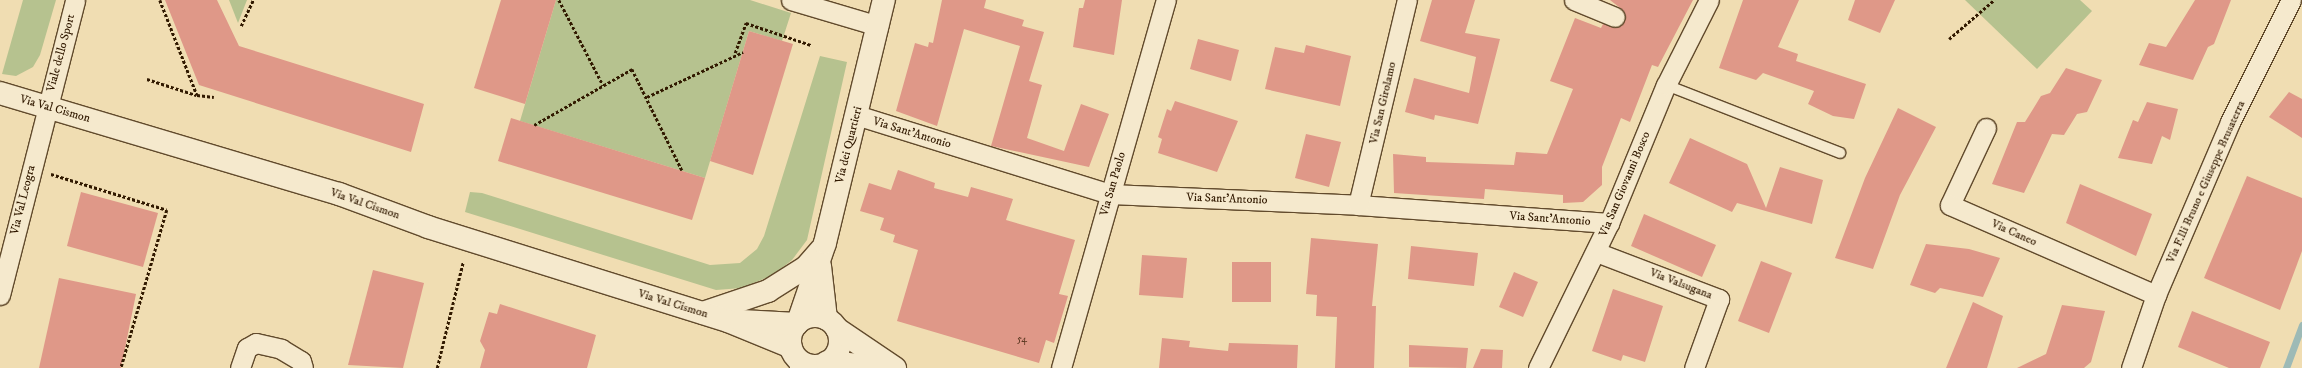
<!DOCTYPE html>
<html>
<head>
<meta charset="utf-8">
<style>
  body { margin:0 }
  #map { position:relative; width:2302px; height:368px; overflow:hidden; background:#f0ddb2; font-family:"IM FELL DW Pica",serif }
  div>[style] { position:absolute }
  .green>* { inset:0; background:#b6c28f }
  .stream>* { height:7px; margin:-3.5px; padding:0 3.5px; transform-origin:3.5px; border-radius:3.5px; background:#9dbab6 }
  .building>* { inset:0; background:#df9888 }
  .path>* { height:2.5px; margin-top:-1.25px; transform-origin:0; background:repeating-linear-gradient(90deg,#311900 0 3px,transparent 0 5px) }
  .roads { filter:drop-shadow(1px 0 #614a2c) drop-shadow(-1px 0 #614a2c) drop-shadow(0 1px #614a2c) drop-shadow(0 -1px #614a2c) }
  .service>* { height:10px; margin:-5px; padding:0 5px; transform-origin:5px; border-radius:5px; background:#f5e9cd }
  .minor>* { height:19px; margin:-9.5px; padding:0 9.5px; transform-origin:9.5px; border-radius:9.5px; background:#f5e9cd }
  .tertiary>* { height:22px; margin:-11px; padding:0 11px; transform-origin:11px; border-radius:11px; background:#f5e9cd }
  .secondary>* { height:22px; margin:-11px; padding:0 11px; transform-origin:11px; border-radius:11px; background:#f5e9cd }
  .secondary>.ring { margin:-11px; padding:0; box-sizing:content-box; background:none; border:22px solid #f5e9cd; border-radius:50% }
  span { translate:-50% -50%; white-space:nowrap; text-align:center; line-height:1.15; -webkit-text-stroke:3px #f5e9cd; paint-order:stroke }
  .number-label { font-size:10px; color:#5c3922 }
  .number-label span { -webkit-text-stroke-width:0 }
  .street-label { font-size:12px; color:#311900 }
</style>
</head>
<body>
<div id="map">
  <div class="green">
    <div style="clip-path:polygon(23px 0,56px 0,40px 55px,33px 67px,16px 76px,2px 74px)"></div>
    <div style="clip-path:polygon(229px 0,247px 0,238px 23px)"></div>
    <div style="clip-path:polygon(556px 0,750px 0,791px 13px,782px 41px,749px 31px,705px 178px,520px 121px)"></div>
    <div style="clip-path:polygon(1965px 0,2080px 0,2092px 11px,2037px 69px)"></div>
    <div style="clip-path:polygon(820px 56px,847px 62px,807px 240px,792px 260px,773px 275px,742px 288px,716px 290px,465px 212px,470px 192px,482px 193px,710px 265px,740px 263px,757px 249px,764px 236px)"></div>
  </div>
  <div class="stream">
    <div style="left:2286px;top:368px;width:46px;rotate:-69.6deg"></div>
  </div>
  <div class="building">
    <div style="clip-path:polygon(165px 0,217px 0,239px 46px,424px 104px,411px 152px,199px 85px)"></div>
    <div style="clip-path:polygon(501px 0,556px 0,525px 104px,474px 88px)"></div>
    <div style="clip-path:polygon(942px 0,986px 0,984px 8px,1024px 20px,1022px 26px,1044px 32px,1029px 81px,1042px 85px,1027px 138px,1064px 151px,1081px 104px,1109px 114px,1089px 167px,991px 146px,1020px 46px,964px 29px,937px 126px,896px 111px,915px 43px,928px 47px,929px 42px,933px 43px)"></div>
    <div style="clip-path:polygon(1085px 0,1122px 0,1114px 55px,1073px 47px,1079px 8px,1083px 8px)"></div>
    <div style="clip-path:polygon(1432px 0,1475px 0,1465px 33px,1500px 39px,1478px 124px,1435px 115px,1434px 120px,1405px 112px,1414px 78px,1469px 93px,1476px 57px,1420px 41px)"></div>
    <div style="clip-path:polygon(1610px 0,1693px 0,1658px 67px,1652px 65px,1630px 122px,1621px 118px,1602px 167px,1602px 185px,1583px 202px,1563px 203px,1563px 195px,1485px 189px,1484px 199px,1394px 193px,1393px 154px,1426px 157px,1426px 162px,1514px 165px,1516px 152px,1547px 154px,1573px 89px,1550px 81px,1575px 18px,1601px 28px,1603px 24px,1621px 26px,1625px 21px,1624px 11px)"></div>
    <div style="clip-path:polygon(1743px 0,1799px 0,1778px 47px,1798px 54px,1796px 61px,1866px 84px,1854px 119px,1833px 116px,1808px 104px,1814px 91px,1763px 73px,1756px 80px,1719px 68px)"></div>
    <div style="clip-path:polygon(1855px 0,1895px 0,1880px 33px,1848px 20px)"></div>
    <div style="clip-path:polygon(2195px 0,2231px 0,2214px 44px,2208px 47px,2193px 80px,2139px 65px,2149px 43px,2166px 47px)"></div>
    <div style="clip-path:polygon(749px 31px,793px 44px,753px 175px,710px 161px)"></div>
    <div style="clip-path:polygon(1198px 39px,1239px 50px,1231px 81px,1190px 69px)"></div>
    <div style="clip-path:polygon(1306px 45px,1351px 56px,1340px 106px,1265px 89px,1275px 47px,1304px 53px)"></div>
    <div style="clip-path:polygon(2066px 68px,2102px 80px,2087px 112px,2077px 114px,2064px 135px,2052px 134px,2024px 193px,1992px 184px,2017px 122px,2025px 122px,2041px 96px,2050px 93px)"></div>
    <div style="clip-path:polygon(2289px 92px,2302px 99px,2302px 138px,2269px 117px)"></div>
    <div style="clip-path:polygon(1175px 101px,1238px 121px,1217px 172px,1158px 153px,1162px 139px,1158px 137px,1167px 109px,1171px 111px)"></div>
    <div style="clip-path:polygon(2147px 102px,2178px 109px,2170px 140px,2162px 136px,2152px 164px,2118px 158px,2133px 120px,2138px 122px)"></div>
    <div style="clip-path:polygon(1898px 108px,1936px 127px,1900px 195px,1873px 269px,1835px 258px,1865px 178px)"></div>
    <div style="clip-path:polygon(511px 118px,705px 178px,692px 220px,498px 161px)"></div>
    <div style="clip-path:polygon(1306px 134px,1341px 142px,1329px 187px,1295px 178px)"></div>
    <div style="clip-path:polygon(1690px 138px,1747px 164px,1766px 208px,1780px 167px,1823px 180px,1812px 224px,1737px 203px,1732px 212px,1669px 183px)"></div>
    <div style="clip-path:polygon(898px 170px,935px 183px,934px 188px,968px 197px,971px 187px,1013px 199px,1006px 220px,1075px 240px,1059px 294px,1068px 296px,1054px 343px,1046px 340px,1039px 363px,897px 321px,918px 250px,893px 242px,895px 235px,880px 230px,884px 218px,860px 211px,869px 183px,891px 190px)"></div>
    <div style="clip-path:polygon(2247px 176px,2302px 198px,2302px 251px,2280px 310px,2204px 278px)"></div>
    <div style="clip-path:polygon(2080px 184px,2152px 214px,2136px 256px,2066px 223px)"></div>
    <div style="clip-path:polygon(81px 192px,158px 213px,143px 267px,67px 246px)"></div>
    <div style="clip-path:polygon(1644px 214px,1716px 245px,1702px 277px,1631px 246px)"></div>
    <div style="clip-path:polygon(1311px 238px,1378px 244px,1372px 306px,1376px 306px,1374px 368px,1335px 368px,1337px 317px,1316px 316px,1317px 295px,1306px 294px)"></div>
    <div style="clip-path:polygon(1926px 244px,1969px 249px,2000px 258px,1983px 297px,1940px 288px,1935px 293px,1910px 285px)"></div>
    <div style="clip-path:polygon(1411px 246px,1478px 253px,1474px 286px,1408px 279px)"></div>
    <div style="clip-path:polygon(1142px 255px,1187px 258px,1183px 298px,1139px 295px)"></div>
    <div style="clip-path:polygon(1761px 261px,1792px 273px,1769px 333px,1738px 321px)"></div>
    <div style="clip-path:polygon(1232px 262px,1271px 262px,1271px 302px,1232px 302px)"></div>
    <div style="clip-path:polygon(373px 270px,424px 283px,403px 368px,348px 365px)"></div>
    <div style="clip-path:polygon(1514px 272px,1538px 282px,1523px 317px,1499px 307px)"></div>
    <div style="clip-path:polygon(59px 278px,136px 294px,121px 368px,39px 368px)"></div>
    <div style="clip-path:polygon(1613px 289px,1663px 306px,1645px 362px,1623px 355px,1621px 361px,1592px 351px)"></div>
    <div style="clip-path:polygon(1973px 302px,2003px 316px,1987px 368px,1946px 368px)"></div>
    <div style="clip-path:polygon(500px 304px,596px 335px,587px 368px,480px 368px,485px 350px,480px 341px,489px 312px,497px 314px)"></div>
    <div style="clip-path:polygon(2062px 305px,2105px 311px,2091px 362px,2084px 368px,2017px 368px,2046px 354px)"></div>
    <div style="clip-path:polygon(2192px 311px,2270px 342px,2260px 368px,2229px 368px,2178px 347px)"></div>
    <div style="clip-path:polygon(1162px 338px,1190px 341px,1189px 347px,1228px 351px,1229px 343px,1298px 345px,1297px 368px,1159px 368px)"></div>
    <div style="clip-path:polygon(1409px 345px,1468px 348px,1466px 368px,1409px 367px)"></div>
    <div style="clip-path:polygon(1481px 349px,1503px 350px,1502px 368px,1473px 368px)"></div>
  </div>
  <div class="path">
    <div style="left:160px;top:0;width:102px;rotate:68.7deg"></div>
    <div style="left:197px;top:95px;width:17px;rotate:7deg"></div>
    <div style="left:559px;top:0;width:96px;rotate:62.6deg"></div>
    <div style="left:241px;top:26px;width:29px;rotate:-65deg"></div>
    <div style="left:1949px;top:39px;width:60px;rotate:-40.9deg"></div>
    <div style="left:735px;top:53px;width:32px;rotate:-70deg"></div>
    <div style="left:746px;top:23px;width:69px;rotate:18.7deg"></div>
    <div style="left:147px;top:79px;width:52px;rotate:18.1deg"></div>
    <div style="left:647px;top:97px;width:106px;rotate:-25.1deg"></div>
    <div style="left:534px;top:125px;width:113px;rotate:-29.7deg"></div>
    <div style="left:632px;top:69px;width:113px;rotate:63.7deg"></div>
    <div style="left:51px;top:174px;width:121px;rotate:17.2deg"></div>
    <div style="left:167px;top:210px;width:165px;rotate:106.2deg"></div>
    <div style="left:437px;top:368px;width:109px;rotate:-76.2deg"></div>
  </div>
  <div class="roads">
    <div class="service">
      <div style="left:1666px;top:85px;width:187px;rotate:21.3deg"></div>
    </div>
    <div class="minor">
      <div style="left:791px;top:0;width:91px;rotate:16.6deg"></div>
      <div style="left:1574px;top:0;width:44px;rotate:22.5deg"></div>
      <div style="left:856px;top:115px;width:266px;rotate:17.3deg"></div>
      <div style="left:1110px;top:194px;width:248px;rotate:2.5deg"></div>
      <div style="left:1358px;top:205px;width:252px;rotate:4.1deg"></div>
      <div style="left:1986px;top:128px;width:85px;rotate:115.1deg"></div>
      <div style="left:1950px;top:205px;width:225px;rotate:23.6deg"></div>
      <div style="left:1358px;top:205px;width:211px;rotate:-76.6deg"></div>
      <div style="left:1596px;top:252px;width:132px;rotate:20.9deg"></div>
      <div style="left:1719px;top:299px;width:73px;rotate:109.9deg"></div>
      <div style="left:0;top:295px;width:304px;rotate:-75.7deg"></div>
      <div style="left:799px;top:360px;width:8px;rotate:90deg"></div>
      <div style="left:240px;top:368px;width:21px;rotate:-71deg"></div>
      <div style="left:247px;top:348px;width:10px;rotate:-29deg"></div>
      <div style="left:256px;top:343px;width:26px;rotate:13deg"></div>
      <div style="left:281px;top:349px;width:23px;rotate:31deg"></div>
      <div style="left:301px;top:361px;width:7px;rotate:74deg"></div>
      <div style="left:1061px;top:368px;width:383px;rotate:-74.1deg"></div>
      <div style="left:1538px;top:368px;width:161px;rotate:-63.9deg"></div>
      <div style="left:1609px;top:223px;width:149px;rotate:-67.6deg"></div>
      <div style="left:1666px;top:85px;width:95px;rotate:-63.2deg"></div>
      <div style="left:2131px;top:368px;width:77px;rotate:-71.1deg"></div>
      <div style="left:2156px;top:295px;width:188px;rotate:-66.8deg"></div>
      <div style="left:2230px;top:122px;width:136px;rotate:-63.4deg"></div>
    </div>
    <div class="tertiary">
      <div style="left:820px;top:266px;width:53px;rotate:83.5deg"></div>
      <div style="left:703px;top:313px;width:69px;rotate:-18.7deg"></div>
      <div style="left:768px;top:291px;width:45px;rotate:-32.3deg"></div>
      <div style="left:806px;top:267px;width:23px;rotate:-49deg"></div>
      <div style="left:798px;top:322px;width:83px;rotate:-71.1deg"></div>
      <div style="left:825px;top:243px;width:250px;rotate:-76.4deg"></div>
    </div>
    <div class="secondary">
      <div style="left:0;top:93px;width:354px;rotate:16.6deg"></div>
      <div style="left:339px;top:194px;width:95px;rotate:20.3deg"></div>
      <div style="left:428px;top:227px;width:314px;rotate:17.4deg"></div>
      <div style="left:728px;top:321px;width:68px;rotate:22.4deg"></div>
      <div class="ring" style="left:790px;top:316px;width:28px;height:28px"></div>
      <div style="left:741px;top:321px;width:56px;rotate:3.1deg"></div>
      <div style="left:837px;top:329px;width:70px;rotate:33.9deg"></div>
      <div style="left:827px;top:362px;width:64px;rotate:5.4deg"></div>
    </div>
  </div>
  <div class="number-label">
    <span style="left:1022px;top:340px">54</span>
  </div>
  <div class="street-label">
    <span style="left:61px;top:53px;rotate:-75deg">Viale dello Sport</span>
    <span style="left:1383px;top:103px;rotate:-77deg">Via San Girolamo</span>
    <span style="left:55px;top:109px;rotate:16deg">Via Val Cismon</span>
    <span style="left:912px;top:133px;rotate:17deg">Via Sant'Antonio</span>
    <span style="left:849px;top:145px;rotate:-76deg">Via dei Quartieri</span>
    <span style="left:2206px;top:182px;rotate:-66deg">Via F.lli Bruno e Giuseppe Brusaterra</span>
    <span style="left:1113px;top:184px;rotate:-74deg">Via San Paolo</span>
    <span style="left:1625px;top:184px;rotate:-67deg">Via San Giovanni Bosco</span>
    <span style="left:1227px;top:199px;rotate:2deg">Via Sant'Antonio</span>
    <span style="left:23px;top:200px;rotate:-76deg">Via Val Leogra</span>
    <span style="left:365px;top:204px;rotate:19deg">Via Val Cismon</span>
    <span style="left:1550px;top:219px;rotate:4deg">Via Sant'Antonio</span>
    <span style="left:2014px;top:233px;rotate:24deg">Via Caneo</span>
    <span style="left:1681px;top:284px;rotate:21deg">Via Valsugana</span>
    <span style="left:673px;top:304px;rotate:17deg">Via Val Cismon</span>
  </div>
</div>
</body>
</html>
